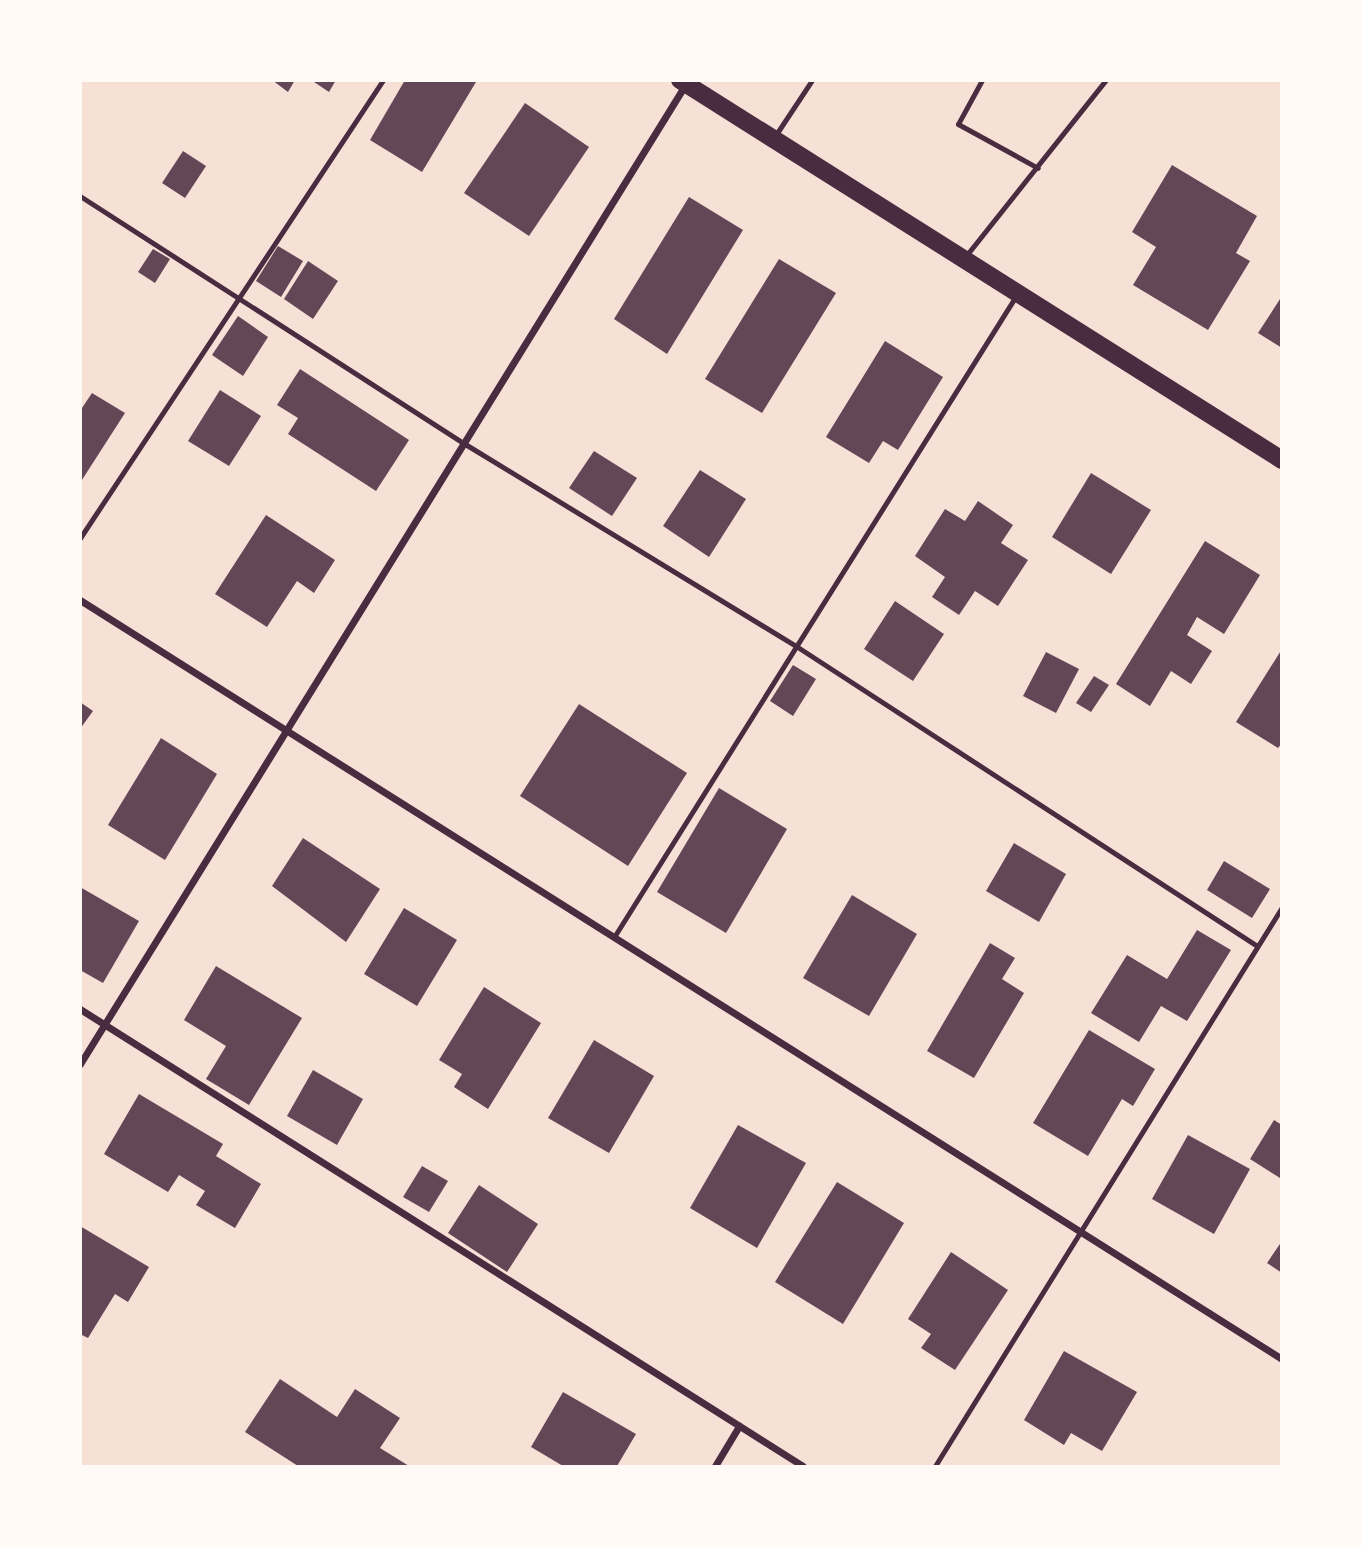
<!DOCTYPE html>
<html>
<head>
<meta charset="utf-8">
<style>
  body { margin:0 }
  #map { position:relative; width:1362px; height:1547px; overflow:hidden; background:#f7e1d7; font-family:Literata,serif }
  div>[style] { position:absolute }
  .building>* { inset:0; background:#644757 }
  .service>* { height:5px; margin:-2.5px; padding:0 2.5px; transform-origin:2.5px; border-radius:2.5px; background:#4a2c40 }
  .minor>* { height:7px; margin:-3.5px; padding:0 3.5px; transform-origin:3.5px; border-radius:3.5px; background:#4a2c40 }
  .primary>* { height:18px; margin:-9px; padding:0 9px; transform-origin:9px; border-radius:9px; background:#4a2c40 }
  span { translate:-50% -50%; white-space:nowrap; text-align:center; line-height:1.15; -webkit-text-stroke:5px #fffaf5; paint-order:stroke }
  .frame { position:absolute; inset:0; border:82px solid #fffaf5; pointer-events:none }
</style>
</head>
<body>
<div id="map">
  <div class="building">
    <div style="clip-path:polygon(272px 80px,295px 80px,288px 92px)"></div>
    <div style="clip-path:polygon(311px 80px,336px 80px,329px 92px)"></div>
    <div style="clip-path:polygon(405px 80px,476px 82px,422px 172px,370px 140px)"></div>
    <div style="clip-path:polygon(525px 103px,589px 147px,529px 236px,464px 193px)"></div>
    <div style="clip-path:polygon(183px 151px,206px 166px,185px 198px,162px 183px)"></div>
    <div style="clip-path:polygon(1172px 165px,1257px 216px,1236px 253px,1250px 261px,1208px 330px,1133px 285px,1156px 247px,1132px 232px)"></div>
    <div style="clip-path:polygon(689px 197px,743px 230px,667px 354px,614px 319px)"></div>
    <div style="clip-path:polygon(278px 246px,303px 261px,281px 297px,256px 281px)"></div>
    <div style="clip-path:polygon(153px 249px,170px 259px,155px 283px,138px 272px)"></div>
    <div style="clip-path:polygon(779px 259px,836px 293px,762px 413px,705px 379px)"></div>
    <div style="clip-path:polygon(308px 261px,338px 281px,313px 319px,284px 299px)"></div>
    <div style="clip-path:polygon(1282px 296px,1282px 348px,1258px 333px)"></div>
    <div style="clip-path:polygon(238px 316px,268px 337px,243px 376px,212px 355px)"></div>
    <div style="clip-path:polygon(885px 341px,943px 377px,898px 450px,883px 441px,869px 463px,826px 437px)"></div>
    <div style="clip-path:polygon(300px 369px,409px 440px,376px 491px,288px 434px,298px 418px,277px 405px)"></div>
    <div style="clip-path:polygon(220px 390px,261px 416px,229px 466px,188px 441px)"></div>
    <div style="clip-path:polygon(92px 393px,125px 413px,80px 483px,80px 411px)"></div>
    <div style="clip-path:polygon(594px 451px,637px 478px,612px 516px,569px 488px)"></div>
    <div style="clip-path:polygon(700px 470px,746px 499px,709px 557px,663px 526px)"></div>
    <div style="clip-path:polygon(1091px 473px,1151px 510px,1111px 574px,1052px 537px)"></div>
    <div style="clip-path:polygon(978px 501px,1013px 525px,1001px 543px,1028px 560px,998px 606px,975px 591px,959px 615px,932px 597px,945px 577px,915px 556px,945px 509px,965px 521px)"></div>
    <div style="clip-path:polygon(266px 515px,335px 560px,314px 593px,297px 581px,267px 627px,215px 594px)"></div>
    <div style="clip-path:polygon(1205px 541px,1260px 575px,1224px 634px,1197px 617px,1187px 635px,1212px 651px,1191px 684px,1171px 671px,1150px 706px,1116px 684px)"></div>
    <div style="clip-path:polygon(895px 601px,944px 634px,913px 681px,864px 649px)"></div>
    <div style="clip-path:polygon(1282px 649px,1282px 743px,1278px 748px,1236px 722px)"></div>
    <div style="clip-path:polygon(1046px 652px,1079px 669px,1056px 713px,1023px 696px)"></div>
    <div style="clip-path:polygon(793px 665px,816px 679px,793px 716px,770px 701px)"></div>
    <div style="clip-path:polygon(1094px 676px,1109px 685px,1091px 712px,1076px 703px)"></div>
    <div style="clip-path:polygon(80px 702px,93px 711px,80px 729px)"></div>
    <div style="clip-path:polygon(579px 704px,687px 773px,628px 866px,520px 796px)"></div>
    <div style="clip-path:polygon(161px 738px,217px 774px,165px 860px,108px 825px)"></div>
    <div style="clip-path:polygon(719px 788px,787px 829px,726px 933px,657px 892px)"></div>
    <div style="clip-path:polygon(303px 838px,380px 889px,346px 942px,272px 886px)"></div>
    <div style="clip-path:polygon(1014px 843px,1066px 874px,1039px 922px,986px 891px)"></div>
    <div style="clip-path:polygon(1224px 861px,1270px 889px,1252px 918px,1207px 890px)"></div>
    <div style="clip-path:polygon(80px 887px,139px 921px,103px 983px,80px 970px)"></div>
    <div style="clip-path:polygon(852px 895px,917px 934px,869px 1016px,803px 978px)"></div>
    <div style="clip-path:polygon(404px 908px,457px 940px,417px 1006px,364px 974px)"></div>
    <div style="clip-path:polygon(1197px 930px,1231px 950px,1187px 1021px,1161px 1006px,1139px 1042px,1091px 1013px,1127px 955px,1167px 979px)"></div>
    <div style="clip-path:polygon(990px 943px,1015px 958px,1002px 979px,1024px 993px,974px 1078px,927px 1051px)"></div>
    <div style="clip-path:polygon(216px 966px,302px 1018px,249px 1105px,206px 1079px,226px 1046px,184px 1020px)"></div>
    <div style="clip-path:polygon(484px 987px,541px 1023px,488px 1109px,454px 1087px,462px 1074px,439px 1060px)"></div>
    <div style="clip-path:polygon(1089px 1030px,1155px 1069px,1133px 1106px,1122px 1099px,1088px 1156px,1033px 1123px)"></div>
    <div style="clip-path:polygon(594px 1040px,654px 1076px,609px 1153px,548px 1118px)"></div>
    <div style="clip-path:polygon(313px 1070px,363px 1099px,337px 1145px,287px 1116px)"></div>
    <div style="clip-path:polygon(139px 1094px,223px 1144px,216px 1156px,261px 1184px,235px 1228px,196px 1205px,205px 1191px,179px 1175px,168px 1192px,104px 1154px)"></div>
    <div style="clip-path:polygon(1274px 1120px,1282px 1125px,1280px 1178px,1250px 1159px)"></div>
    <div style="clip-path:polygon(738px 1125px,806px 1163px,757px 1248px,690px 1208px)"></div>
    <div style="clip-path:polygon(1188px 1135px,1250px 1169px,1214px 1234px,1152px 1199px)"></div>
    <div style="clip-path:polygon(422px 1166px,448px 1181px,429px 1212px,403px 1197px)"></div>
    <div style="clip-path:polygon(837px 1182px,904px 1223px,843px 1324px,775px 1282px)"></div>
    <div style="clip-path:polygon(479px 1185px,538px 1224px,507px 1272px,448px 1233px)"></div>
    <div style="clip-path:polygon(80px 1226px,149px 1267px,128px 1302px,115px 1294px,88px 1338px,80px 1334px)"></div>
    <div style="clip-path:polygon(1282px 1241px,1282px 1273px,1267px 1263px)"></div>
    <div style="clip-path:polygon(951px 1252px,1008px 1290px,955px 1370px,921px 1348px,931px 1334px,908px 1319px)"></div>
    <div style="clip-path:polygon(1064px 1351px,1137px 1392px,1102px 1451px,1071px 1433px,1064px 1445px,1024px 1420px)"></div>
    <div style="clip-path:polygon(280px 1379px,337px 1417px,355px 1389px,400px 1418px,380px 1448px,409px 1466px,298px 1466px,245px 1432px)"></div>
    <div style="clip-path:polygon(563px 1392px,636px 1434px,617px 1466px,563px 1466px,531px 1447px)"></div>
  </div>
  <div class="service">
    <div style="left:982px;top:80px;width:50px;rotate:118.6deg"></div>
    <div style="left:958px;top:124px;width:91px;rotate:28.8deg"></div>
    <div style="left:775px;top:136px;width:67px;rotate:-56.5deg"></div>
    <div style="left:80px;top:196px;width:458px;rotate:32.8deg"></div>
    <div style="left:465px;top:444px;width:388px;rotate:31.4deg"></div>
    <div style="left:796px;top:646px;width:550px;rotate:33.05deg"></div>
    <div style="left:965px;top:257px;width:226px;rotate:-51.5deg"></div>
    <div style="left:80px;top:538px;width:549px;rotate:-56.51deg"></div>
    <div style="left:614px;top:937px;width:757px;rotate:-57.91deg"></div>
    <div style="left:935px;top:1466px;width:658px;rotate:-58.17deg"></div>
  </div>
  <div class="minor">
    <div style="left:80px;top:600px;width:1422px;rotate:32.27deg"></div>
    <div style="left:80px;top:1009px;width:855px;rotate:32.3deg"></div>
    <div style="left:80px;top:1064px;width:1151px;rotate:-58.28deg"></div>
    <div style="left:715px;top:1466px;width:47px;rotate:-59deg"></div>
  </div>
  <div class="primary">
    <div style="left:680px;top:80px;width:712px;rotate:32.26deg"></div>
  </div>
  <div class="frame"></div>
</div>
</body>
</html>
